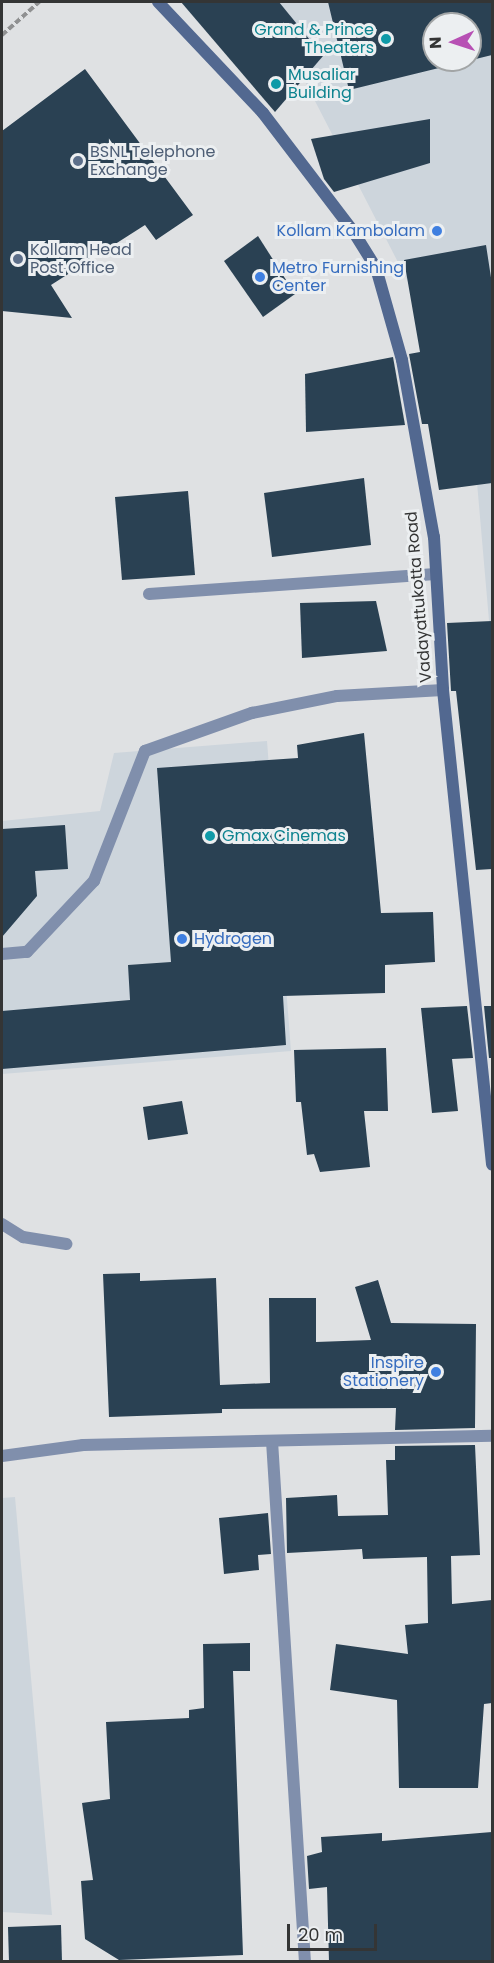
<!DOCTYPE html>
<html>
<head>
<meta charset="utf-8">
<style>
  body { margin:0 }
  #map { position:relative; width:494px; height:1963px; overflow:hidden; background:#dfe1e3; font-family:Poppins,sans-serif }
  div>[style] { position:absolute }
  .built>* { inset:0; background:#cdd5dc }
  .building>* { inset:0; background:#2a4153 }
  .path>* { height:4px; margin-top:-2px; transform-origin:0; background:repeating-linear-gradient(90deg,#8f9091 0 6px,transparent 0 9px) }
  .lane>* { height:12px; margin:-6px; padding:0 6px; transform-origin:6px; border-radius:6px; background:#808fac }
  .street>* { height:12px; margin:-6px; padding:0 6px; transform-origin:6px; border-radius:6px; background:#808fac }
  .secondary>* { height:12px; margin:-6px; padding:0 6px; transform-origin:6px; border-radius:6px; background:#526890 }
  .dots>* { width:16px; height:16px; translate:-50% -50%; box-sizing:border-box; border:3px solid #eceff1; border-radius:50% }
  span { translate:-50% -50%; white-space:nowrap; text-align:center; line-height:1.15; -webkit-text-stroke:6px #eceff1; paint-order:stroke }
  .culture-label { font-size:16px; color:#0d838f }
  .right { translate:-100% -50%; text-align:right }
  .left { translate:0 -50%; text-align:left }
  .service-label { font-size:16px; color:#4e5e75 }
  .shop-label { font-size:16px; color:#366cbe }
  .street-label { font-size:16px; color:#343535 }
  .frame { position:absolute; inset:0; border:3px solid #343535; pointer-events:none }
  .north { position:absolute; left:422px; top:12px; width:60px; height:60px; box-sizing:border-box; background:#eceff1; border:2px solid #a2a5a6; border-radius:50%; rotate:267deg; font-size:16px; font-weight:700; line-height:24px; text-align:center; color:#343535 }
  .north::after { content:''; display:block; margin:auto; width:21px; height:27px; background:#b750b4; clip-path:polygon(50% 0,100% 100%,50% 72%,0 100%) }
  .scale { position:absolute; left:287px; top:1924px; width:90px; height:27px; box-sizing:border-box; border:3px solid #343535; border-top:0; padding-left:8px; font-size:18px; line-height:21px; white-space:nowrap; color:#343535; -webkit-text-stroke:4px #eceff1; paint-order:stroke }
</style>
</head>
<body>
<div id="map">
  <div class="built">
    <div style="clip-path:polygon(evenodd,264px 2px,492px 2px,492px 655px,470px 402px,264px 2px,434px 24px,470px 24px,470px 60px,434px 60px,434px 24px)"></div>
    <div style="clip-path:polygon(267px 741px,291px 1051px,2px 1074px,2px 821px,100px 811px,114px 753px)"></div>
    <div style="clip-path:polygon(15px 1497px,52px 1915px,2px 1912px,2px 1498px)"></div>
  </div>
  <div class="building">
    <div style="clip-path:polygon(181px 2px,279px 2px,323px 56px,275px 112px)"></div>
    <div style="clip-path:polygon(evenodd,328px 2px,492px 2px,492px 55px,349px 90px,328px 2px,434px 24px,470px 24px,470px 60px,434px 60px,434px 24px)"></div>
    <div style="clip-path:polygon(85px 69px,193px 215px,156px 240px,145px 225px,51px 285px,72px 318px,2px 311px,2px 131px)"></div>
    <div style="clip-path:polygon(430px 119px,430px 163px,334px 192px,324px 179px,311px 139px)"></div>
    <div style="clip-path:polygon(258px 236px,295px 294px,263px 317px,224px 261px)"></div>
    <div style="clip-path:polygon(486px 245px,492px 284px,492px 483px,439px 490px,428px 424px,422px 424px,409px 354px,420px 352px,404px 260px)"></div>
    <div style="clip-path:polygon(393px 357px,405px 425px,306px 432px,305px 374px)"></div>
    <div style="clip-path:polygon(364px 478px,371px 545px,272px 557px,264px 493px)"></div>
    <div style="clip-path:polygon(188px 491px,195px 575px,122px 580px,115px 497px)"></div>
    <div style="clip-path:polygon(376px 601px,387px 651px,302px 658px,300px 603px)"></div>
    <div style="clip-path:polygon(492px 621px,492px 869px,476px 870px,456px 691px,451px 691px,447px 623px)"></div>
    <div style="clip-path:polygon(364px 733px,381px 913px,433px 912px,435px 962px,385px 965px,385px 993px,283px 996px,286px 1045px,2px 1069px,2px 1011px,130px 1000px,128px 965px,171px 962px,157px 768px,298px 758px,297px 745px)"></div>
    <div style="clip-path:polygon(65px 825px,68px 869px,35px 871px,37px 896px,2px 937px,2px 829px)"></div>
    <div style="clip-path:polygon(467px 1006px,473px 1058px,452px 1059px,458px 1111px,432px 1113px,421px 1008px)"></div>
    <div style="clip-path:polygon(484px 1006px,492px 1006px,492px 1058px,489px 1058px)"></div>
    <div style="clip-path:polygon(386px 1048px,388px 1111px,364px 1111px,370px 1167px,320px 1172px,314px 1154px,307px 1155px,301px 1102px,296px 1102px,294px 1050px)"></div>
    <div style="clip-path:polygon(182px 1101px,188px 1134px,148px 1140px,143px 1107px)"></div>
    <div style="clip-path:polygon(140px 1273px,140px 1281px,216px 1278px,220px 1385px,270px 1383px,269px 1298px,316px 1298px,316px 1342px,371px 1340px,355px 1287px,378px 1280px,391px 1323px,476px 1324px,475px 1428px,395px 1430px,396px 1408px,222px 1409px,222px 1413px,109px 1417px,103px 1274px)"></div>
    <div style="clip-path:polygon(475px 1445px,480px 1555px,451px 1556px,452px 1604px,492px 1600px,492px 1703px,484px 1704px,478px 1788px,399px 1788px,397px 1700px,330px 1690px,336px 1644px,408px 1654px,405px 1625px,428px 1623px,427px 1557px,363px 1559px,362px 1549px,287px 1553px,286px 1498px,337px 1495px,338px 1516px,388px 1515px,386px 1460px,395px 1460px,395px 1446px)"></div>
    <div style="clip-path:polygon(268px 1513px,271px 1554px,258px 1555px,259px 1570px,224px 1574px,219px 1518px)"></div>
    <div style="clip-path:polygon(250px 1643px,250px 1671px,233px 1671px,243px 1955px,119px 1960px,85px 1939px,81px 1881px,93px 1880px,82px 1803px,110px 1799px,106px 1722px,189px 1718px,189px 1710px,204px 1708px,203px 1644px)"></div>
    <div style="clip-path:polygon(492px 1832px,492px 1962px,329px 1962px,327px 1887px,309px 1889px,307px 1856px,322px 1852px,321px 1837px,382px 1833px,382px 1841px)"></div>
    <div style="clip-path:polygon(61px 1925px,62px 1962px,9px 1962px,8px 1927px)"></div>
  </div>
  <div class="path">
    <div style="left:2px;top:35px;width:50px;rotate:-41.7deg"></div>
  </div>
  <div class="lane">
    <div style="left:2px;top:1224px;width:25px;rotate:32deg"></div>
    <div style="left:23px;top:1237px;width:44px;rotate:9.2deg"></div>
    <div style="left:272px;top:1441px;width:522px;rotate:86.38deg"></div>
  </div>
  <div class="street">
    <div style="left:149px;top:594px;width:287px;rotate:-4deg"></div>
    <div style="left:2px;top:954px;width:25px;rotate:-5deg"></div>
    <div style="left:27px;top:952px;width:98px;rotate:-46.7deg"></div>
    <div style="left:94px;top:881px;width:140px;rotate:-68.6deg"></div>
    <div style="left:145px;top:751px;width:114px;rotate:-19.6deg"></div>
    <div style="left:252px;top:713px;width:87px;rotate:-11.3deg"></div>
    <div style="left:337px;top:696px;width:106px;rotate:-3.2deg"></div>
    <div style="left:2px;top:1456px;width:82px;rotate:-7.7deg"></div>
    <div style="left:83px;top:1445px;width:409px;rotate:-1.3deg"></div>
  </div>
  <div class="secondary">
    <div style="left:158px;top:2px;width:153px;rotate:46.6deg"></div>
    <div style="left:263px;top:113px;width:148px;rotate:52.7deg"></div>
    <div style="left:353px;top:231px;width:44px;rotate:58.1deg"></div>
    <div style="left:376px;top:268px;width:96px;rotate:74.2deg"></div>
    <div style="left:402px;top:360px;width:180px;rotate:79.8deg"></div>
    <div style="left:434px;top:537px;width:153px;rotate:86.6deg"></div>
    <div style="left:443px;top:690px;width:477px;rotate:84.1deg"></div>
  </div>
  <div class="dots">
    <div style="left:386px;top:39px;background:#0f9aa8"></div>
    <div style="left:276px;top:84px;background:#0f9aa8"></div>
    <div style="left:78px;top:161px;background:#5c6f8a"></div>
    <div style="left:437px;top:231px;background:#3f7fe0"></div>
    <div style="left:18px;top:259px;background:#5c6f8a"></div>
    <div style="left:260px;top:277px;background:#3f7fe0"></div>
    <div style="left:210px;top:836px;background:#0f9aa8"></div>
    <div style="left:182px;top:939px;background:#3f7fe0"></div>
    <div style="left:436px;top:1372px;background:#3f7fe0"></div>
  </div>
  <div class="culture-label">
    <span class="right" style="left:374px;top:39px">Grand &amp; Prince<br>Theaters</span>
    <span class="left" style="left:288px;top:84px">Musaliar<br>Building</span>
    <span class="left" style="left:222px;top:836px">Gmax Cinemas</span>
  </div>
  <div class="service-label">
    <span class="left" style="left:90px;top:161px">BSNL Telephone<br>Exchange</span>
    <span class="left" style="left:30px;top:259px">Kollam Head<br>Post Office</span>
  </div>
  <div class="shop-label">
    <span class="right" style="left:425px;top:231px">Kollam Kambolam</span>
    <span class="left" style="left:272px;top:277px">Metro Furnishing<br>Center</span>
    <span class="left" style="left:194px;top:939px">Hydrogen</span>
    <span class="right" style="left:424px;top:1372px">Inspire<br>Stationery</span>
  </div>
  <div class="street-label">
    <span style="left:419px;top:597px;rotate:-95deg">Vadayattukotta Road</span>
  </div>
  <div class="frame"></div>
  <div class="north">N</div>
  <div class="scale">20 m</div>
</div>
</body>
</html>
